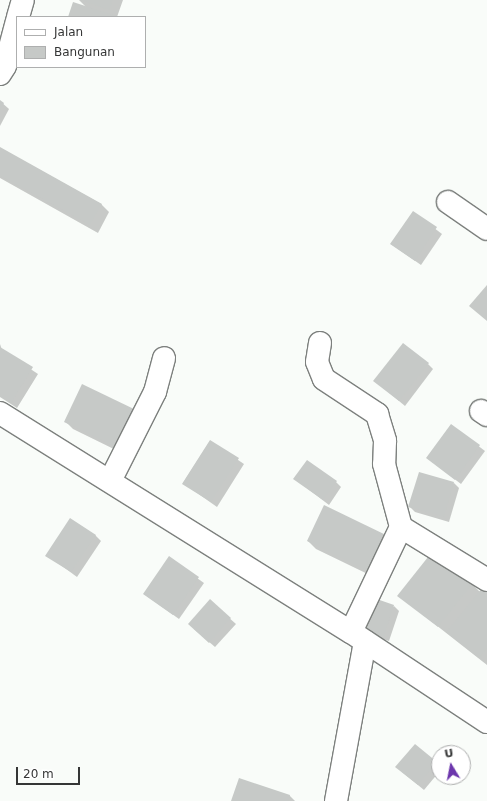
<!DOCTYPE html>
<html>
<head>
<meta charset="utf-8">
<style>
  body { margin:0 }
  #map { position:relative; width:487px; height:801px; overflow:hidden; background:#f9fcf9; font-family:"DejaVu Sans",sans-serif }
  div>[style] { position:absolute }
  .shadow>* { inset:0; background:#0003 }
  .building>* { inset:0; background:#c6c9c7 }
  .roads { filter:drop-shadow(1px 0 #7d807e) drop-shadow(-1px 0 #7d807e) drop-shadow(0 1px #7d807e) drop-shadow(0 -1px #7d807e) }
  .minor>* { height:22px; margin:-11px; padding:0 11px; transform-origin:11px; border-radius:11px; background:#fff }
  span { translate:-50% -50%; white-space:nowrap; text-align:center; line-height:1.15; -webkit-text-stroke:3px #fff; paint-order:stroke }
  .legend { position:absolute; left:16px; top:16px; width:130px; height:52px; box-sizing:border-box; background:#fff; border:1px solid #aeafaf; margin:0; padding:5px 7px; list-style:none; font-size:12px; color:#353636 }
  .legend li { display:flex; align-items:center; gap:8px; height:20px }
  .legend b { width:20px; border:1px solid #aeafaf }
  .north { position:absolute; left:431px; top:745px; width:40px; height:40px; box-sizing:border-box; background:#fff; border:1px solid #aeafaf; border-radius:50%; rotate:350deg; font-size:11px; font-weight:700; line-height:16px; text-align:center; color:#353636 }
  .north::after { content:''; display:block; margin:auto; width:14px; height:18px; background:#6c36ac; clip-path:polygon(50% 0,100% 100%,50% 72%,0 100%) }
  .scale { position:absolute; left:16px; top:767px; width:64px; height:18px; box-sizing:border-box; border:2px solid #353636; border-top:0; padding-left:5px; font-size:12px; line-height:14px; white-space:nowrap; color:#353636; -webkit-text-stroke:3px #fff; paint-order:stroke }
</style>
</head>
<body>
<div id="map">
  <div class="shadow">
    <div style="clip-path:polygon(79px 0,123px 0,117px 17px,69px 17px,87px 8px)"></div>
    <div style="clip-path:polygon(0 101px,9px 109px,0 126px)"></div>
    <div style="clip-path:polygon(0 148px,101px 204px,109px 212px,98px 233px,0 178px)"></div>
    <div style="clip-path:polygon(413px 212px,442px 234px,421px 265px,391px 244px)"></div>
    <div style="clip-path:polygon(0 344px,2px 350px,38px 374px,17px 408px,0 397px)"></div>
    <div style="clip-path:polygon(428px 364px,433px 369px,405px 406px,375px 381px)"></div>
    <div style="clip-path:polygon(83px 386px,126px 455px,73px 429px,65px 421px)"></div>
    <div style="clip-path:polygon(451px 425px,485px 451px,461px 484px,427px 458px)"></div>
    <div style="clip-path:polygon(210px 441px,244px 464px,217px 507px,183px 483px)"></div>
    <div style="clip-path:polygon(295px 479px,336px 482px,341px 487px,329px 505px)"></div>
    <div style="clip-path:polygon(454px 483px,459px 488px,449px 522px,415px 512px,409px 506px)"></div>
    <div style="clip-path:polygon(325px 506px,378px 579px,316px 549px,308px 541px)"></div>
    <div style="clip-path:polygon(95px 535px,101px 541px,77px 577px,47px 555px)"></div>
    <div style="clip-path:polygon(169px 558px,204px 583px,179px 619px,144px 594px)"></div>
    <div style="clip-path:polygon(472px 584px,480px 592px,487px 593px,487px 665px,399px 596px)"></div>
    <div style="clip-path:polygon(210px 601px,236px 624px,215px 647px,194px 629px)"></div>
    <div style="clip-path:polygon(394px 606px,399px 611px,389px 641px,367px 634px)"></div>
    <div style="clip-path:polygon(415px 745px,439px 765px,439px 772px,424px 790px,402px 772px)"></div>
    <div style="clip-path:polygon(289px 795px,295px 801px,232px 801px)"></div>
  </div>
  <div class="building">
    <div style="clip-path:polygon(81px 0,113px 0,109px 10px)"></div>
    <div style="clip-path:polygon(73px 2px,113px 15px,112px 17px,68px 17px)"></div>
    <div style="clip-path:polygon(0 100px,4px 103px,0 111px)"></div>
    <div style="clip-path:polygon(0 147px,102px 204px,90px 225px,0 176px)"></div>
    <div style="clip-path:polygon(413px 211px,437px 227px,415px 261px,390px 244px)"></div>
    <div style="clip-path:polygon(487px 285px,487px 321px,469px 306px)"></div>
    <div style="clip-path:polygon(403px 343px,429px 363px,399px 401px,373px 381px)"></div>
    <div style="clip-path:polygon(0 347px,33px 367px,11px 403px,0 396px)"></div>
    <div style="clip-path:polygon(82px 384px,136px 410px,118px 448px,64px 422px)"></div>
    <div style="clip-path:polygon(451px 424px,480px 445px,455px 480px,426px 458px)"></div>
    <div style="clip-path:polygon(210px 440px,239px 458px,211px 502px,182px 484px)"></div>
    <div style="clip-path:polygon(307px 460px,337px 481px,323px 500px,293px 479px)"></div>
    <div style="clip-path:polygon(419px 472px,454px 482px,444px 517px,408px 507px)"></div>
    <div style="clip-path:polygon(324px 505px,388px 536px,369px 572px,307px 541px)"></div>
    <div style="clip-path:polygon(70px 518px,96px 535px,71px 572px,45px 556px)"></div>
    <div style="clip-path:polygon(432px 552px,472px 584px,438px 627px,397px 596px)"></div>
    <div style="clip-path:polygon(169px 556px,199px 577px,173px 615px,143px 594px)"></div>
    <div style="clip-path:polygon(482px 588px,487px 592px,487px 648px,479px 658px,446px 632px)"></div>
    <div style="clip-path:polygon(371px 597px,394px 605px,384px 636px,360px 628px)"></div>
    <div style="clip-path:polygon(210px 599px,231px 618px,209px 643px,188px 624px)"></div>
    <div style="clip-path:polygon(415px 744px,437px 762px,418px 785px,395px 767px)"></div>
    <div style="clip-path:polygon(239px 778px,290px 795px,288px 801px,231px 801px)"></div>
  </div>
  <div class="roads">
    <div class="minor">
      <div style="left:18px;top:17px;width:18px;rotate:-74deg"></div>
      <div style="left:0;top:74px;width:9px;rotate:-58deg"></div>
      <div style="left:5px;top:66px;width:47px;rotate:-75.1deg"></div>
      <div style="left:448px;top:202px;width:47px;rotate:34.7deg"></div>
      <div style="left:320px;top:343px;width:19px;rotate:99deg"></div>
      <div style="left:317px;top:362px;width:18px;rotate:68deg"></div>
      <div style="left:324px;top:379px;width:64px;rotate:33.4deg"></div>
      <div style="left:377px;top:414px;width:28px;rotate:73deg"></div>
      <div style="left:385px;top:441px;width:23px;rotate:92deg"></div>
      <div style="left:384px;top:464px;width:65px;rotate:74.9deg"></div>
      <div style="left:401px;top:527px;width:116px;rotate:115.5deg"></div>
      <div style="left:481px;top:411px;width:7px;rotate:34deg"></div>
      <div style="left:0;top:413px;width:414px;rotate:32deg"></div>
      <div style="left:351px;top:632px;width:163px;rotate:33.5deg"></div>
      <div style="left:110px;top:481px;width:100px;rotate:-63.2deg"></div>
      <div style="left:155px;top:392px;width:35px;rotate:-75deg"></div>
      <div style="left:401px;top:527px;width:101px;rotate:31.6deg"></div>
      <div style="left:336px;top:801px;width:162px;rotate:-79.7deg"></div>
    </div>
  </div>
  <ul class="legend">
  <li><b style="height:5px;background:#fff"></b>Jalan</li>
  <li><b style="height:11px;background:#c6c9c7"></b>Bangunan</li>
  </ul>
  <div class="north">U</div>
  <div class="scale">20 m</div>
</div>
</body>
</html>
